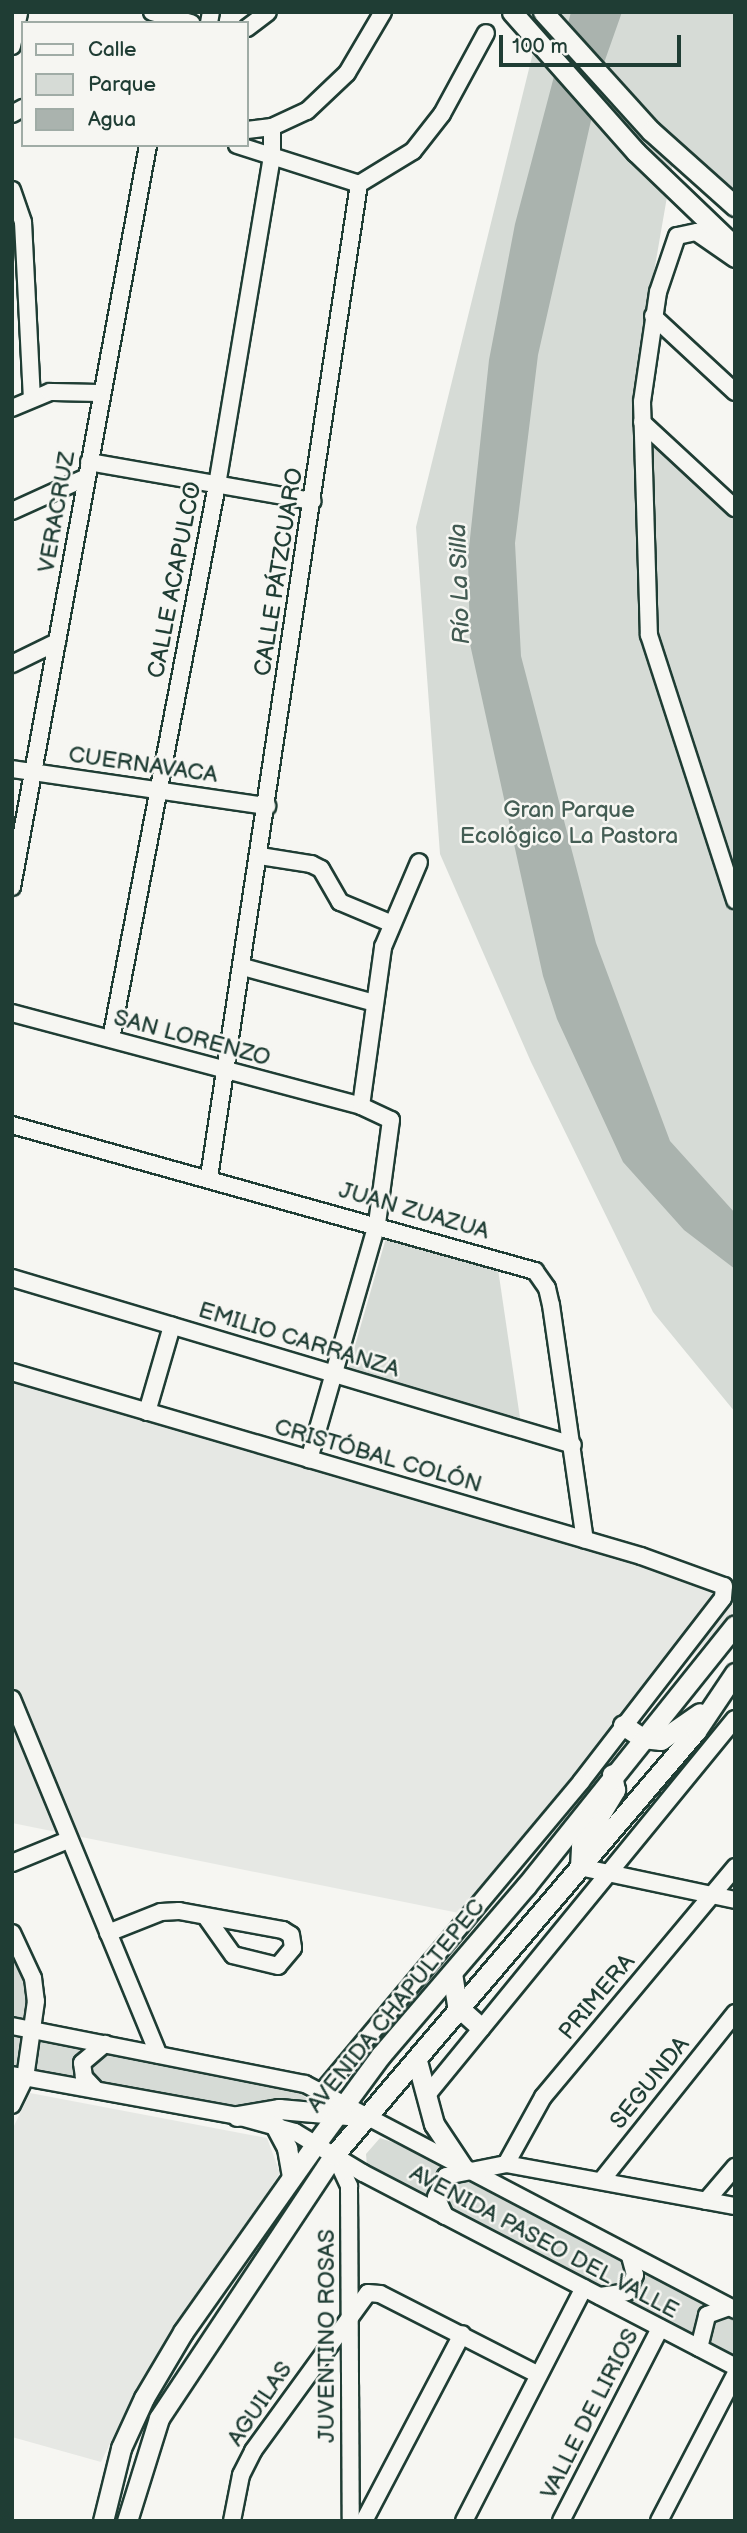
<!DOCTYPE html>
<html>
<head>
<meta charset="utf-8">
<style>
  body { margin:0 }
  #map { position:relative; width:747px; height:2533px; overflow:hidden; background:#f6f6f2; font-family:"Balsamiq Sans",sans-serif }
  div>[style] { position:absolute }
  .built>* { inset:0; background:#e6e8e4 }
  .green>* { inset:0; background:#d6dbd6 }
  .water>* { inset:0; background:#aab3ae }
  .roads { filter:drop-shadow(2px 0 #1f3d34) drop-shadow(-2px 0 #1f3d34) drop-shadow(0 2px #1f3d34) drop-shadow(0 -2px #1f3d34) }
  .minor>* { height:16px; margin:-8px; padding:0 8px; transform-origin:8px; border-radius:8px; background:#f6f6f2 }
  .major>* { height:19px; margin:-9.5px; padding:0 9.5px; transform-origin:9.5px; border-radius:9.5px; background:#f6f6f2 }
  span { translate:-50% -50%; white-space:nowrap; text-align:center; line-height:1.15; -webkit-text-stroke:5px #f6f6f2; paint-order:stroke }
  .street-label { font-size:23px; color:#1f3d34 }
  .park-label { font-size:23px; color:#445d54 }
  .water-label { font-size:24px; color:#425a52; font-style:italic }
  .frame { position:absolute; inset:0; border:14px solid #1f3d34; pointer-events:none }
  .legend { position:absolute; left:21px; top:21px; width:228px; height:126px; box-sizing:border-box; background:#f6f6f2; border:2px solid #a0aca6; margin:0; padding:9px 12px; list-style:none; font-size:21px; color:#1f3d34 }
  .legend li { display:flex; align-items:center; gap:14px; height:35px }
  .legend b { width:35px; border:2px solid #a0aca6 }
  .scale { position:absolute; left:499px; top:35px; width:182px; height:32px; box-sizing:border-box; border:4px solid #1f3d34; border-top:0; padding-left:9px; font-size:21px; line-height:24px; white-space:nowrap; color:#1f3d34; -webkit-text-stroke:5px #f6f6f2; paint-order:stroke }
</style>
</head>
<body>
<div id="map">
  <div class="built">
    <div style="clip-path:polygon(12px 1372px,735px 1579px,735px 1610px,459px 1913px,12px 1823px)"></div>
    <div style="clip-path:polygon(30px 2093px,267px 2138px,280px 2173px,133px 2396px,101px 2462px,12px 2437px,12px 2130px)"></div>
  </div>
  <div class="green">
    <div style="clip-path:polygon(543px 12px,735px 12px,735px 191px,677px 139px,636px 376px,647px 632px,735px 919px,735px 1412px,653px 1312px,531px 1062px,440px 854px,416px 527px)"></div>
    <div style="clip-path:polygon(655px 443px,735px 519px,735px 876px,655px 631px,648px 447px)"></div>
    <div style="clip-path:polygon(386px 1238px,498px 1269px,520px 1418px,348px 1370px)"></div>
    <div style="clip-path:polygon(12px 1951px,27px 1995px,25px 2019px,12px 2017px)"></div>
    <div style="clip-path:polygon(12px 2033px,80px 2048px,74px 2081px,12px 2072px)"></div>
    <div style="clip-path:polygon(100px 2053px,293px 2088px,316px 2105px,226px 2107px,104px 2087px,89px 2074px,91px 2058px)"></div>
    <div style="clip-path:polygon(380px 2138px,407px 2147px,735px 2317px,735px 2360px,367px 2167px,366px 2154px)"></div>
  </div>
  <div class="water">
    <div style="clip-path:polygon(571px 12px,622px 12px,604px 63px,538px 355px,515px 543px,521px 656px,596px 943px,670px 1141px,735px 1213px,735px 1269px,684px 1230px,623px 1162px,557px 1019px,543px 976px,470px 644px,468px 557px,489px 360px,515px 224px)"></div>
  </div>
  <div class="roads">
    <div class="minor">
      <div style="left:152px;top:12px;width:41px;rotate:15.8deg"></div>
      <div style="left:209px;top:23px;width:11px;rotate:-80deg"></div>
      <div style="left:247px;top:28px;width:26px;rotate:-37deg"></div>
      <div style="left:12px;top:46px;width:35px;rotate:-78deg"></div>
      <div style="left:12px;top:114px;width:13px;rotate:-29deg"></div>
      <div style="left:247px;top:130px;width:25px;rotate:-7deg"></div>
      <div style="left:272px;top:127px;width:38px;rotate:-25deg"></div>
      <div style="left:307px;top:111px;width:55px;rotate:-43.5deg"></div>
      <div style="left:347px;top:73px;width:71px;rotate:-59.5deg"></div>
      <div style="left:237px;top:145px;width:128px;rotate:17.7deg"></div>
      <div style="left:359px;top:184px;width:63px;rotate:-31.4deg"></div>
      <div style="left:413px;top:151px;width:47px;rotate:-51.9deg"></div>
      <div style="left:442px;top:114px;width:92px;rotate:-61.5deg"></div>
      <div style="left:12px;top:190px;width:34px;rotate:71deg"></div>
      <div style="left:23px;top:222px;width:176px;rotate:87.1deg"></div>
      <div style="left:735px;top:259px;width:47px;rotate:-145.3deg"></div>
      <div style="left:696px;top:232px;width:19px;rotate:168deg"></div>
      <div style="left:677px;top:236px;width:59px;rotate:108.7deg"></div>
      <div style="left:658px;top:292px;width:111px;rotate:98.3deg"></div>
      <div style="left:642px;top:402px;width:233px;rotate:88.3deg"></div>
      <div style="left:649px;top:635px;width:279px;rotate:72deg"></div>
      <div style="left:653px;top:316px;width:112px;rotate:42.8deg"></div>
      <div style="left:12px;top:408px;width:41px;rotate:-22.8deg"></div>
      <div style="left:50px;top:392px;width:52px;rotate:1.1deg"></div>
      <div style="left:642px;top:422px;width:127px;rotate:42.8deg"></div>
      <div style="left:89px;top:462px;width:227px;rotate:9.9deg"></div>
      <div style="left:12px;top:511px;width:82px;rotate:-24.4deg"></div>
      <div style="left:12px;top:664px;width:50px;rotate:-26.1deg"></div>
      <div style="left:12px;top:769px;width:258px;rotate:8.3deg"></div>
      <div style="left:260px;top:856px;width:52px;rotate:8.9deg"></div>
      <div style="left:311px;top:864px;width:11px;rotate:27deg"></div>
      <div style="left:321px;top:869px;width:38px;rotate:60deg"></div>
      <div style="left:340px;top:902px;width:54px;rotate:22.8deg"></div>
      <div style="left:12px;top:887px;width:754px;rotate:-79.61deg"></div>
      <div style="left:243px;top:967px;width:137px;rotate:15.3deg"></div>
      <div style="left:12px;top:1013px;width:361px;rotate:14.9deg"></div>
      <div style="left:361px;top:1106px;width:33px;rotate:25deg"></div>
      <div style="left:391px;top:1120px;width:105px;rotate:97.7deg"></div>
      <div style="left:377px;top:1224px;width:245px;rotate:106.1deg"></div>
      <div style="left:111px;top:1039px;width:564px;rotate:-79.17deg"></div>
      <div style="left:217px;top:485px;width:333px;rotate:-80.5deg"></div>
      <div style="left:272px;top:157px;width:30px;rotate:-90deg"></div>
      <div style="left:361px;top:1106px;width:161px;rotate:-82.1deg"></div>
      <div style="left:383px;top:947px;width:92px;rotate:-67deg"></div>
      <div style="left:12px;top:1125px;width:543px;rotate:15.6deg"></div>
      <div style="left:535px;top:1271px;width:21px;rotate:55deg"></div>
      <div style="left:547px;top:1288px;width:17px;rotate:77deg"></div>
      <div style="left:551px;top:1305px;width:237px;rotate:81.8deg"></div>
      <div style="left:209px;top:1177px;width:1004px;rotate:-81.41deg"></div>
      <div style="left:12px;top:1278px;width:585px;rotate:16.58deg"></div>
      <div style="left:12px;top:1372px;width:655px;rotate:16.31deg"></div>
      <div style="left:641px;top:1556px;width:88px;rotate:19.9deg"></div>
      <div style="left:724px;top:1586px;width:12px;rotate:95deg"></div>
      <div style="left:723px;top:1598px;width:232px;rotate:127.7deg"></div>
      <div style="left:581px;top:1782px;width:403px;rotate:129.9deg"></div>
      <div style="left:147px;top:1412px;width:90px;rotate:-73.8deg"></div>
      <div style="left:12px;top:1699px;width:385px;rotate:67.6deg"></div>
      <div style="left:12px;top:1863px;width:61px;rotate:-22.3deg"></div>
      <div style="left:580px;top:1867px;width:158px;rotate:12deg"></div>
      <div style="left:12px;top:1933px;width:50px;rotate:65deg"></div>
      <div style="left:33px;top:1978px;width:23px;rotate:83deg"></div>
      <div style="left:36px;top:2001px;width:78px;rotate:98.1deg"></div>
      <div style="left:25px;top:2078px;width:30px;rotate:116deg"></div>
      <div style="left:108px;top:1933px;width:57px;rotate:-21.6deg"></div>
      <div style="left:161px;top:1912px;width:18px;rotate:-3deg"></div>
      <div style="left:179px;top:1911px;width:106px;rotate:10.4deg"></div>
      <div style="left:283px;top:1930px;width:9px;rotate:32deg"></div>
      <div style="left:291px;top:1935px;width:13px;rotate:81deg"></div>
      <div style="left:293px;top:1948px;width:23px;rotate:130deg"></div>
      <div style="left:278px;top:1966px;width:46px;rotate:-166.3deg"></div>
      <div style="left:233px;top:1955px;width:47px;rotate:-125.4deg"></div>
      <div style="left:12px;top:2026px;width:299px;rotate:11.2deg"></div>
      <div style="left:305px;top:2084px;width:486px;rotate:27.7deg"></div>
      <div style="left:12px;top:2075px;width:229px;rotate:10.3deg"></div>
      <div style="left:237px;top:2116px;width:60px;rotate:15.4deg"></div>
      <div style="left:295px;top:2132px;width:79px;rotate:31.1deg"></div>
      <div style="left:363px;top:2173px;width:420px;rotate:27.5deg"></div>
      <div style="left:96px;top:2090px;width:18px;rotate:-133deg"></div>
      <div style="left:84px;top:2077px;width:14px;rotate:-98deg"></div>
      <div style="left:82px;top:2063px;width:30px;rotate:-40deg"></div>
      <div style="left:427px;top:2095px;width:486px;rotate:-50.7deg"></div>
      <div style="left:337px;top:2160px;width:29px;rotate:65deg"></div>
      <div style="left:349px;top:2186px;width:335px;rotate:89.7deg"></div>
      <div style="left:506px;top:2164px;width:77px;rotate:-61.1deg"></div>
      <div style="left:543px;top:2097px;width:300px;rotate:-50.1deg"></div>
      <div style="left:601px;top:2181px;width:215px;rotate:-51.4deg"></div>
      <div style="left:706px;top:2201px;width:45px;rotate:-49.5deg"></div>
      <div style="left:445px;top:2216px;width:21px;rotate:-115deg"></div>
      <div style="left:436px;top:2197px;width:23px;rotate:-65deg"></div>
      <div style="left:446px;top:2176px;width:61px;rotate:-11.3deg"></div>
      <div style="left:506px;top:2164px;width:233px;rotate:10.4deg"></div>
      <div style="left:600px;top:2296px;width:27px;rotate:-8deg"></div>
      <div style="left:627px;top:2292px;width:19px;rotate:-65deg"></div>
      <div style="left:635px;top:2275px;width:20px;rotate:-105deg"></div>
      <div style="left:699px;top:2348px;width:34px;rotate:-76deg"></div>
      <div style="left:707px;top:2315px;width:23px;rotate:-20deg"></div>
      <div style="left:232px;top:2521px;width:47px;rotate:-78.9deg"></div>
      <div style="left:241px;top:2475px;width:27px;rotate:-63deg"></div>
      <div style="left:253px;top:2451px;width:195px;rotate:-54deg"></div>
      <div style="left:368px;top:2293px;width:12px;rotate:5deg"></div>
      <div style="left:380px;top:2294px;width:178px;rotate:27deg"></div>
      <div style="left:364px;top:2521px;width:211px;rotate:-62.3deg"></div>
      <div style="left:464px;top:2521px;width:262px;rotate:-62.8deg"></div>
      <div style="left:561px;top:2521px;width:217px;rotate:-62.8deg"></div>
      <div style="left:659px;top:2521px;width:165px;rotate:-62.5deg"></div>
    </div>
    <div class="major">
      <div style="left:512px;top:12px;width:187px;rotate:48.5deg"></div>
      <div style="left:636px;top:152px;width:137px;rotate:43.8deg"></div>
      <div style="left:543px;top:12px;width:161px;rotate:47.8deg"></div>
      <div style="left:651px;top:131px;width:113px;rotate:41.8deg"></div>
      <div style="left:623px;top:1725px;width:23px;rotate:34deg"></div>
      <div style="left:642px;top:1738px;width:19px;rotate:6deg"></div>
      <div style="left:661px;top:1740px;width:47px;rotate:-34.7deg"></div>
      <div style="left:580px;top:1867px;width:21px;rotate:-87deg"></div>
      <div style="left:581px;top:1846px;width:66px;rotate:-58.7deg"></div>
      <div style="left:615px;top:1790px;width:16px;rotate:-101deg"></div>
      <div style="left:452px;top:1973px;width:33px;rotate:81deg"></div>
      <div style="left:457px;top:2006px;width:31px;rotate:42deg"></div>
      <div style="left:417px;top:2061px;width:65px;rotate:74.9deg"></div>
      <div style="left:434px;top:2124px;width:54px;rotate:56.3deg"></div>
      <div style="left:237px;top:2116px;width:43px;rotate:-9.5deg"></div>
      <div style="left:279px;top:2109px;width:69px;rotate:5deg"></div>
      <div style="left:275px;top:2125px;width:26px;rotate:62deg"></div>
      <div style="left:287px;top:2148px;width:29px;rotate:80deg"></div>
      <div style="left:103px;top:2521px;width:75px;rotate:-76.1deg"></div>
      <div style="left:121px;top:2448px;width:55px;rotate:-65.3deg"></div>
      <div style="left:144px;top:2398px;width:77px;rotate:-59.4deg"></div>
      <div style="left:183px;top:2332px;width:232px;rotate:-54.8deg"></div>
      <div style="left:317px;top:2142px;width:108px;rotate:-53.7deg"></div>
      <div style="left:381px;top:2055px;width:223px;rotate:-49.4deg"></div>
      <div style="left:526px;top:1886px;width:334px;rotate:-51.3deg"></div>
      <div style="left:127px;top:2521px;width:108px;rotate:-72.7deg"></div>
      <div style="left:159px;top:2418px;width:316px;rotate:-56.4deg"></div>
      <div style="left:334px;top:2155px;width:558px;rotate:-49.51deg"></div>
      <div style="left:696px;top:1731px;width:70px;rotate:-56.1deg"></div>
    </div>
  </div>
  <div class="street-label">
    <span style="left:57px;top:512px;rotate:-80deg">VERACRUZ</span>
    <span style="left:279px;top:572px;rotate:-81deg">CALLE PÁTZCUARO</span>
    <span style="left:175px;top:580px;rotate:-79deg">CALLE ACAPULCO</span>
    <span style="left:143px;top:765px;rotate:8deg">CUERNAVACA</span>
    <span style="left:192px;top:1038px;rotate:15deg">SAN LORENZO</span>
    <span style="left:414px;top:1211px;rotate:16deg">JUAN ZUAZUA</span>
    <span style="left:299px;top:1340px;rotate:17deg">EMILIO CARRANZA</span>
    <span style="left:378px;top:1456px;rotate:16deg">CRISTÓBAL COLÓN</span>
    <span style="left:597px;top:1997px;rotate:-50deg">PRIMERA</span>
    <span style="left:396px;top:2006px;rotate:-51deg">AVENIDA CHAPULTEPEC</span>
    <span style="left:650px;top:2083px;rotate:-51deg">SEGUNDA</span>
    <span style="left:544px;top:2242px;rotate:28deg">AVENIDA PASEO DEL VALLE</span>
    <span style="left:327px;top:2336px;rotate:-90deg">JUVENTINO ROSAS</span>
    <span style="left:260px;top:2404px;rotate:-56deg">AGUILAS</span>
    <span style="left:590px;top:2414px;rotate:-63deg">VALLE DE LIRIOS</span>
  </div>
  <div class="park-label">
    <span style="left:569px;top:823px">Gran Parque<br>Ecológico La Pastora</span>
  </div>
  <div class="water-label">
    <span style="left:460px;top:584px;rotate:-92deg">Río La Silla</span>
  </div>
  <div class="frame"></div>
  <ul class="legend">
  <li><b style="height:9px;background:#f6f6f2"></b>Calle</li>
  <li><b style="height:19px;background:#d6dbd6"></b>Parque</li>
  <li><b style="height:19px;background:#aab3ae"></b>Agua</li>
  </ul>
  <div class="scale">100 m</div>
</div>
</body>
</html>
